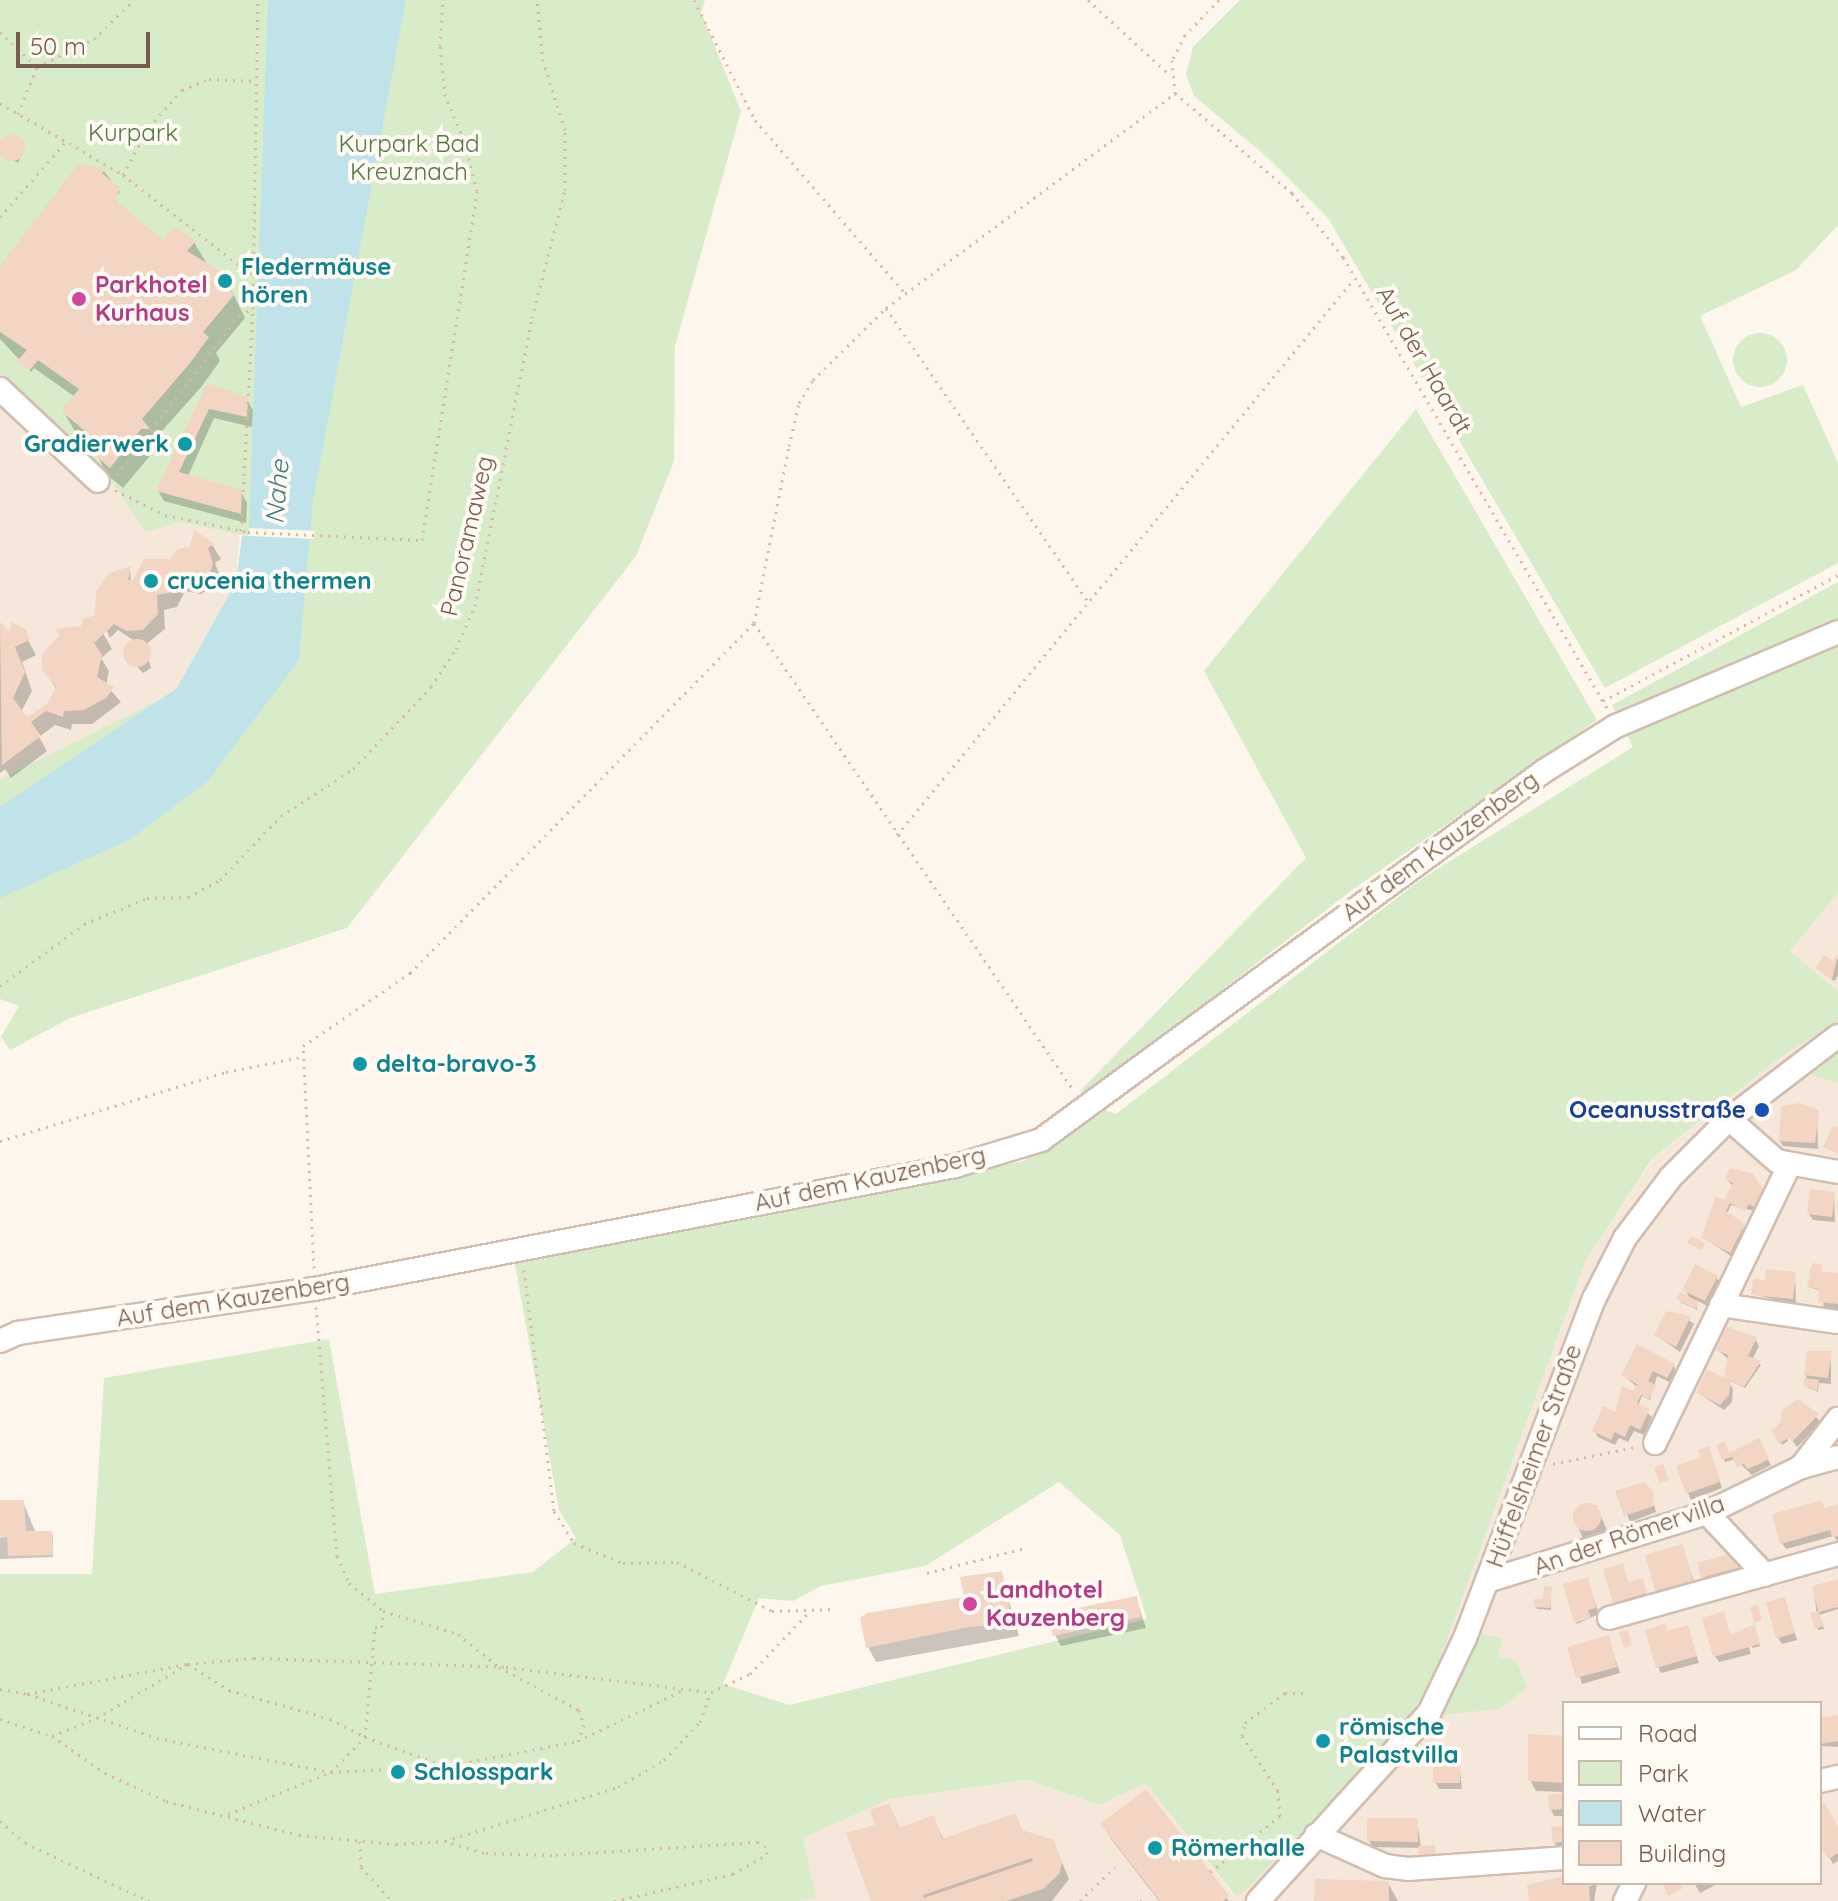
<!DOCTYPE html>
<html>
<head>
<meta charset="utf-8">
<style>
  body { margin:0 }
  #map { position:relative; width:1838px; height:1901px; overflow:hidden; background:#fdf6ec; font-family:Quicksand,sans-serif }
  div>[style] { position:absolute }
  .residential>* { inset:0; background:#f5e8da }
  .green>* { inset:0; background:#d8ecc9 }
  .round { border-radius:50% }
  .water>* { inset:0; background:#bfe3e8 }
  .pier>* { inset:0; background:#fdf6ec }
  .shadow>* { inset:0; background:#0003 }
  .building>* { inset:0; background:#f3d5c3 }
  .path>* { height:3px; margin-top:-1.5px; transform-origin:0; background:repeating-linear-gradient(90deg,#d9b8a5 0 2px,transparent 0 8px) }
  .roads { filter:drop-shadow(2px 0 #d1beb0) drop-shadow(-2px 0 #d1beb0) drop-shadow(0 2px #d1beb0) drop-shadow(0 -2px #d1beb0) }
  .minor>* { height:22px; margin:-11px; padding:0 11px; transform-origin:11px; border-radius:11px; background:#fff }
  .dots>* { width:22px; height:22px; translate:-50% -50%; box-sizing:border-box; border:4px solid #fffaf3; border-radius:50% }
  span { translate:-50% -50%; white-space:nowrap; text-align:center; line-height:1.15; -webkit-text-stroke:8px #fffaf3; paint-order:stroke }
  .park-label { font-size:24px; color:#537a41 }
  .culture-label { font-size:24px; color:#0d838f; font-weight:700 }
  .left { translate:0 -50%; text-align:left }
  .right { translate:-100% -50%; text-align:right }
  .hotel-label { font-size:24px; color:#b23c85; font-weight:700 }
  .street-label { font-size:24px; color:#7a5c4d }
  .transit-label { font-size:24px; color:#164399; font-weight:700 }
  .water-label { font-size:26px; color:#437c86; font-style:italic }
  .legend { position:absolute; left:1562px; top:1701px; width:260px; height:184px; box-sizing:border-box; background:#fffaf3; border:2px solid #cabbb1; margin:0; padding:10px 14px; list-style:none; font-size:24px; color:#7a5c4d }
  .legend li { display:flex; align-items:center; gap:16px; height:40px }
  .legend b { width:40px; border:2px solid #cabbb1 }
  .scale { position:absolute; left:16px; top:32px; width:134px; height:36px; box-sizing:border-box; border:4px solid #7a5c4d; border-top:0; padding-left:10px; font-size:24px; line-height:28px; white-space:nowrap; color:#7a5c4d; -webkit-text-stroke:6px #fffaf3; paint-order:stroke }
</style>
</head>
<body>
<div id="map">
  <div class="residential">
    <div style="clip-path:polygon(0 66px,262px 264px,236px 582px,177px 688px,0 807px)"></div>
    <div style="clip-path:polygon(1838px 893px,1838px 991px,1790px 951px)"></div>
    <div style="clip-path:polygon(evenodd,1838px 1021px,1838px 1053px,1811px 1075px,1838px 1083px,1838px 1901px,801px 1901px,815px 1897px,803px 1838px,890px 1799px,1028px 1780px,1100px 1805px,1145px 1783px,1233px 1894px,1413px 1714px,1440px 1659px,1585px 1262px,1653px 1159px,1777px 1060px,1838px 1021px,1564px 1703px,1820px 1703px,1820px 1883px,1564px 1883px,1564px 1703px)"></div>
  </div>
  <div class="green">
    <div style="clip-path:polygon(0 0,705px 0,701px 12px,741px 111px,675px 346px,674px 461px,636px 556px,347px 928px,70px 1018px,10px 1050px,1px 1037px,19px 1006px,0 999px,0 779px,179px 690px,237px 595px,248px 536px,180px 522px,145px 532px,112px 481px,0 373px)"></div>
    <div style="clip-path:polygon(1240px 0,1838px 0,1838px 225px,1796px 270px,1700px 316px,1741px 407px,1803px 385px,1838px 463px,1838px 563px,1605px 688px,1328px 218px,1267px 157px,1194px 96px,1186px 75px,1193px 47px)"></div>
    <div class="round" style="left:1733px;top:333px;width:54px;height:54px"></div>
    <div style="clip-path:polygon(1416px 409px,1597px 720px,1352px 890px,1089px 1092px,1080px 1091px,1306px 858px,1204px 671px)"></div>
    <div style="clip-path:polygon(evenodd,1838px 582px,1838px 893px,1790px 951px,1838px 991px,1838px 1021px,1777px 1060px,1652px 1159px,1585px 1262px,1440px 1659px,1413px 1714px,1241px 1895px,1234px 1894px,1145px 1783px,1100px 1805px,1027px 1780px,890px 1799px,803px 1838px,816px 1897px,801px 1901px,0 1901px,0 1574px,92px 1574px,104px 1378px,329px 1339px,375px 1594px,533px 1572px,576px 1538px,559px 1510px,514px 1259px,1024px 1161px,1097px 1108px,1116px 1114px,1423px 878px,1633px 747px,1612px 705px,1838px 582px,1059px 1482px,1120px 1535px,1147px 1619px,789px 1705px,723px 1684px,759px 1598px,793px 1601px,821px 1586px,925px 1566px,1059px 1482px)"></div>
    <div style="clip-path:polygon(1838px 1053px,1838px 1083px,1810px 1075px)"></div>
    <div style="clip-path:polygon(1478px 1633px,1502px 1638px,1498px 1657px,1516px 1660px,1527px 1688px,1499px 1709px,1441px 1715px)"></div>
  </div>
  <div class="water">
    <div style="clip-path:polygon(268px 0,406px 0,313px 501px,299px 660px,207px 782px,129px 840px,0 898px,0 807px,177px 688px,236px 582px,242px 536px,248px 536px,249px 528px)"></div>
  </div>
  <div class="pier">
    <div style="clip-path:polygon(249px 528px,315px 531px,314px 539px,248px 536px)"></div>
  </div>
  <div class="shadow">
    <div style="clip-path:polygon(9px 138px,25px 148px,18px 163px,2px 152px)"></div>
    <div style="clip-path:polygon(80px 166px,104px 171px,120px 192px,114px 199px,163px 243px,194px 242px,207px 264px,224px 275px,245px 318px,216px 353px,220px 361px,202px 386px,154px 440px,160px 451px,154px 451px,123px 488px,106px 474px,95px 449px,76px 433px,63px 411px,75px 397px,34px 368px,31px 372px,0 339px,0 267px)"></div>
    <div style="clip-path:polygon(208px 385px,246px 399px,253px 410px,252px 427px,214px 418px,188px 476px,241px 492px,247px 503px,246px 523px,164px 501px,158px 491px)"></div>
    <div style="clip-path:polygon(195px 533px,213px 546px,221px 559px,215px 563px,221px 579px,217px 591px,211px 587px,201px 594px,185px 591px,177px 607px,164px 610px,165px 629px,145px 645px,151px 668px,143px 673px,125px 654px,128px 646px,139px 644px,118px 630px,110px 638px,96px 606px,130px 568px,131px 586px,192px 548px)"></div>
    <div style="clip-path:polygon(94px 617px,112px 649px,101px 658px,109px 671px,106px 685px,121px 702px,92px 724px,72px 724px,71px 730px,55px 725px,39px 737px,47px 751px,11px 778px,5px 769px,0 773px,0 626px,10px 635px,21px 627px,36px 655px,22px 662px,32px 691px,21px 712px,26px 719px,48px 705px,57px 690px,44px 670px)"></div>
    <div style="clip-path:polygon(1838px 959px,1838px 976px,1834px 981px,1819px 970px)"></div>
    <div style="clip-path:polygon(1817px 1111px,1818px 1149px,1783px 1146px,1779px 1139px)"></div>
    <div style="clip-path:polygon(1727px 1179px,1762px 1190px,1766px 1197px,1758px 1212px,1731px 1205px,1726px 1216px,1747px 1232px,1734px 1258px,1704px 1238px,1716px 1199px,1724px 1203px,1733px 1187px)"></div>
    <div style="clip-path:polygon(1834px 1194px,1835px 1222px,1813px 1220px,1809px 1214px)"></div>
    <div style="clip-path:polygon(1821px 1266px,1822px 1273px,1838px 1275px,1838px 1310px,1824px 1308px,1821px 1291px,1809px 1287px,1811px 1268px)"></div>
    <div style="clip-path:polygon(1795px 1274px,1796px 1305px,1753px 1294px,1767px 1282px)"></div>
    <div style="clip-path:polygon(1717px 1278px,1720px 1284px,1709px 1307px,1696px 1300px,1697px 1310px,1680px 1302px,1690px 1299px,1685px 1290px)"></div>
    <div style="clip-path:polygon(1681px 1314px,1694px 1324px,1680px 1352px,1656px 1335px)"></div>
    <div style="clip-path:polygon(1728px 1329px,1755px 1339px,1759px 1346px,1752px 1360px,1761px 1365px,1745px 1388px,1728px 1380px,1733px 1389px,1732px 1402px,1724px 1410px,1698px 1393px,1708px 1372px,1729px 1382px,1726px 1377px,1729px 1360px,1718px 1350px)"></div>
    <div style="clip-path:polygon(1831px 1353px,1831px 1384px,1819px 1383px,1818px 1392px,1807px 1387px,1806px 1375px)"></div>
    <div style="clip-path:polygon(1673px 1365px,1677px 1372px,1671px 1383px,1657px 1376px,1650px 1400px,1642px 1396px,1638px 1406px,1652px 1417px,1644px 1435px,1634px 1431px,1628px 1442px,1619px 1438px,1615px 1445px,1598px 1437px,1594px 1430px,1616px 1415px,1637px 1387px,1623px 1375px)"></div>
    <div style="clip-path:polygon(1799px 1401px,1821px 1422px,1797px 1447px,1784px 1429px,1788px 1441px,1782px 1445px,1773px 1431px)"></div>
    <div style="clip-path:polygon(1758px 1441px,1771px 1465px,1752px 1475px,1735px 1459px,1725px 1462px,1719px 1446px,1729px 1456px)"></div>
    <div style="clip-path:polygon(1709px 1448px,1722px 1488px,1691px 1500px,1688px 1493px)"></div>
    <div style="clip-path:polygon(1618px 1493px,1651px 1493px,1656px 1512px,1630px 1522px)"></div>
    <div style="clip-path:polygon(0 1502px,23px 1502px,36px 1533px,53px 1535px,53px 1557px,0 1559px)"></div>
    <div style="clip-path:polygon(1596px 1505px,1607px 1530px,1583px 1539px,1573px 1513px)"></div>
    <div style="clip-path:polygon(1838px 1506px,1838px 1543px,1834px 1536px,1786px 1549px,1782px 1543px,1825px 1510px)"></div>
    <div style="clip-path:polygon(1682px 1547px,1696px 1587px,1660px 1597px,1657px 1590px)"></div>
    <div style="clip-path:polygon(1736px 1556px,1740px 1570px,1705px 1580px,1699px 1564px)"></div>
    <div style="clip-path:polygon(1622px 1566px,1629px 1584px,1643px 1583px,1647px 1596px,1619px 1609px,1615px 1602px)"></div>
    <div style="clip-path:polygon(1001px 1573px,1019px 1636px,876px 1662px,868px 1647px,966px 1599px)"></div>
    <div style="clip-path:polygon(1587px 1579px,1599px 1614px,1577px 1624px,1576px 1622px)"></div>
    <div style="clip-path:polygon(1838px 1581px,1838px 1609px,1819px 1615px,1824px 1629px,1818px 1630px,1814px 1588px)"></div>
    <div style="clip-path:polygon(1550px 1589px,1551px 1610px,1537px 1609px,1536px 1607px)"></div>
    <div style="clip-path:polygon(1136px 1598px,1146px 1628px,1061px 1646px,1055px 1635px)"></div>
    <div style="clip-path:polygon(1784px 1600px,1797px 1640px,1782px 1644px,1778px 1638px)"></div>
    <div style="clip-path:polygon(1723px 1614px,1731px 1637px,1755px 1629px,1760px 1646px,1753px 1648px,1746px 1638px,1751px 1654px,1719px 1662px,1715px 1656px)"></div>
    <div style="clip-path:polygon(1664px 1626px,1668px 1633px,1687px 1627px,1699px 1663px,1661px 1673px,1658px 1667px)"></div>
    <div style="clip-path:polygon(1608px 1638px,1620px 1673px,1582px 1684px,1570px 1648px)"></div>
    <div style="clip-path:polygon(1838px 1717px,1838px 1747px,1820px 1746px,1820px 1721px)"></div>
    <div style="clip-path:polygon(1564px 1738px,1564px 1792px,1536px 1791px,1530px 1780px)"></div>
    <div style="clip-path:polygon(1459px 1761px,1462px 1789px,1439px 1789px,1435px 1782px)"></div>
    <div style="clip-path:polygon(1146px 1792px,1227px 1898px,1229px 1901px,1159px 1901px,1111px 1839px,1103px 1825px)"></div>
    <div style="clip-path:polygon(1564px 1796px,1564px 1816px,1554px 1816px,1551px 1810px)"></div>
    <div style="clip-path:polygon(889px 1805px,900px 1829px,933px 1818px,944px 1840px,1015px 1816px,1024px 1833px,1053px 1841px,1069px 1879px,1052px 1901px,873px 1901px,877px 1826px)"></div>
    <div style="clip-path:polygon(1820px 1808px,1838px 1831px,1838px 1861px,1833px 1864px,1820px 1841px)"></div>
    <div style="clip-path:polygon(1417px 1820px,1421px 1848px,1373px 1847px,1369px 1841px)"></div>
    <div style="clip-path:polygon(1564px 1828px,1564px 1848px,1558px 1849px,1554px 1842px)"></div>
    <div style="clip-path:polygon(1564px 1880px,1597px 1883px,1594px 1901px,1529px 1901px)"></div>
    <div style="clip-path:polygon(1388px 1883px,1398px 1901px,1316px 1901px)"></div>
    <div style="clip-path:polygon(1694px 1883px,1719px 1883px,1700px 1893px)"></div>
  </div>
  <div class="building">
    <div class="round" style="left:-1px;top:135px;width:26px;height:26px"></div>
    <div style="clip-path:polygon(79px 163px,105px 169px,102px 173px,120px 188px,115px 200px,163px 240px,174px 226px,196px 241px,187px 251px,225px 274px,221px 279px,234px 295px,203px 332px,209px 337px,190px 363px,142px 419px,150px 429px,141px 429px,110px 468px,91px 452px,98px 442px,61px 411px,79px 389px,38px 360px,29px 371px,17px 361px,27px 350px,0 332px,0 266px)"></div>
    <div style="clip-path:polygon(207px 383px,248px 397px,247px 417px,209px 409px,179px 472px,242px 490px,241px 514px,156px 491px)"></div>
    <div style="clip-path:polygon(194px 530px,215px 544px,208px 548px,213px 563px,209px 578px,202px 573px,192px 580px,177px 577px,169px 593px,157px 595px,158px 614px,143px 630px,127px 631px,114px 624px,94px 643px,102px 655px,97px 677px,114px 687px,106px 698px,84px 710px,64px 711px,63px 717px,46px 711px,31px 722px,41px 736px,2px 765px,0 622px,9px 631px,12px 622px,27px 630px,29px 640px,15px 647px,25px 672px,13px 698px,27px 717px,47px 704px,56px 687px,42px 670px,42px 654px,59px 636px,56px 629px,81px 626px,83px 619px,95px 615px,96px 592px,109px 573px,131px 566px,128px 580px,133px 580px,144px 559px,170px 559px,178px 549px,190px 546px)"></div>
    <div class="round" style="left:123px;top:639px;width:28px;height:28px"></div>
    <div style="clip-path:polygon(1838px 954px,1832px 980px,1815px 968px,1824px 955px,1833px 961px)"></div>
    <div style="clip-path:polygon(1800px 1103px,1819px 1110px,1815px 1143px,1779px 1141px,1781px 1106px)"></div>
    <div style="clip-path:polygon(1833px 1126px,1838px 1127px,1838px 1154px,1823px 1147px)"></div>
    <div style="clip-path:polygon(1730px 1168px,1753px 1174px,1763px 1189px,1754px 1207px,1749px 1204px,1745px 1211px,1730px 1203px,1726px 1211px,1745px 1224px,1730px 1253px,1701px 1238px,1716px 1196px,1724px 1200px,1733px 1183px,1725px 1179px)"></div>
    <div style="clip-path:polygon(1810px 1189px,1835px 1192px,1832px 1217px,1807px 1214px)"></div>
    <div style="clip-path:polygon(1691px 1236px,1705px 1243px,1702px 1250px,1687px 1243px)"></div>
    <div style="clip-path:polygon(1813px 1263px,1822px 1264px,1822px 1271px,1838px 1273px,1838px 1304px,1818px 1302px,1819px 1289px,1807px 1287px)"></div>
    <div style="clip-path:polygon(1695px 1264px,1718px 1276px,1705px 1301px,1682px 1290px)"></div>
    <div style="clip-path:polygon(1766px 1269px,1796px 1272px,1793px 1299px,1751px 1295px,1753px 1279px,1765px 1280px)"></div>
    <div style="clip-path:polygon(1680px 1292px,1699px 1302px,1695px 1309px,1676px 1299px)"></div>
    <div style="clip-path:polygon(1666px 1311px,1691px 1316px,1676px 1347px,1654px 1335px)"></div>
    <div style="clip-path:polygon(1727px 1327px,1757px 1337px,1748px 1356px,1761px 1361px,1744px 1387px,1731px 1381px,1729px 1395px,1720px 1405px,1696px 1393px,1707px 1369px,1724px 1378px,1728px 1355px,1716px 1350px)"></div>
    <div style="clip-path:polygon(1637px 1344px,1675px 1364px,1667px 1378px,1653px 1371px,1648px 1381px,1656px 1385px,1649px 1399px,1641px 1395px,1637px 1403px,1650px 1409px,1640px 1430px,1630px 1425px,1625px 1437px,1615px 1432px,1611px 1440px,1592px 1431px,1603px 1406px,1615px 1412px,1622px 1386px,1633px 1391px,1637px 1384px,1621px 1375px)"></div>
    <div style="clip-path:polygon(1807px 1351px,1832px 1351px,1828px 1378px,1804px 1375px)"></div>
    <div style="clip-path:polygon(1804px 1378px,1819px 1380px,1817px 1391px,1803px 1385px)"></div>
    <div style="clip-path:polygon(1798px 1399px,1819px 1414px,1792px 1442px,1788px 1438px,1779px 1444px,1771px 1430px,1780px 1424px,1782px 1410px)"></div>
    <div style="clip-path:polygon(1759px 1438px,1769px 1458px,1762px 1463px,1747px 1469px,1744px 1464px,1737px 1467px,1732px 1457px,1722px 1460px,1716px 1445px,1725px 1442px,1729px 1453px)"></div>
    <div style="clip-path:polygon(1709px 1446px,1720px 1482px,1686px 1494px,1676px 1466px,1700px 1457px,1698px 1450px)"></div>
    <div style="clip-path:polygon(1663px 1464px,1669px 1480px,1660px 1483px,1654px 1468px)"></div>
    <div style="clip-path:polygon(1645px 1482px,1653px 1492px,1654px 1506px,1624px 1516px,1615px 1491px)"></div>
    <div style="clip-path:polygon(0 1500px,24px 1500px,26px 1531px,52px 1531px,53px 1555px,8px 1556px,7px 1537px,0 1538px)"></div>
    <div style="clip-path:polygon(1822px 1500px,1824px 1508px,1838px 1504px,1838px 1536px,1832px 1537px,1830px 1530px,1780px 1544px,1772px 1514px)"></div>
    <div class="round" style="left:1573px;top:1503px;width:28px;height:28px"></div>
    <div style="clip-path:polygon(1683px 1544px,1693px 1581px,1655px 1591px,1645px 1555px)"></div>
    <div style="clip-path:polygon(1736px 1552px,1740px 1567px,1701px 1578px,1697px 1563px)"></div>
    <div style="clip-path:polygon(1623px 1563px,1628px 1582px,1643px 1578px,1647px 1593px,1613px 1603px,1603px 1569px)"></div>
    <div style="clip-path:polygon(1002px 1571px,1013px 1624px,969px 1627px,866px 1648px,860px 1618px,867px 1613px,964px 1597px,960px 1577px)"></div>
    <div style="clip-path:polygon(1588px 1577px,1596px 1608px,1588px 1610px,1591px 1618px,1574px 1623px,1563px 1584px)"></div>
    <div style="clip-path:polygon(1838px 1579px,1838px 1607px,1819px 1612px,1824px 1626px,1815px 1629px,1810px 1613px,1818px 1611px,1812px 1586px)"></div>
    <div style="clip-path:polygon(1544px 1586px,1552px 1587px,1550px 1608px,1534px 1607px,1534px 1599px,1543px 1599px)"></div>
    <div style="clip-path:polygon(1137px 1596px,1141px 1617px,1053px 1636px,1048px 1614px)"></div>
    <div style="clip-path:polygon(1785px 1597px,1795px 1633px,1776px 1639px,1766px 1602px)"></div>
    <div style="clip-path:polygon(1758px 1605px,1762px 1620px,1754px 1623px,1750px 1607px)"></div>
    <div style="clip-path:polygon(1724px 1611px,1730px 1635px,1755px 1624px,1760px 1644px,1713px 1657px,1702px 1618px)"></div>
    <div style="clip-path:polygon(1665px 1623px,1667px 1631px,1688px 1625px,1697px 1656px,1656px 1668px,1645px 1631px)"></div>
    <div style="clip-path:polygon(1628px 1630px,1632px 1645px,1624px 1648px,1619px 1632px)"></div>
    <div style="clip-path:polygon(1609px 1635px,1617px 1667px,1576px 1678px,1567px 1647px)"></div>
    <div style="clip-path:polygon(1838px 1715px,1838px 1741px,1820px 1744px,1820px 1718px)"></div>
    <div style="clip-path:polygon(1528px 1734px,1564px 1736px,1564px 1783px,1528px 1781px)"></div>
    <div style="clip-path:polygon(1433px 1759px,1460px 1759px,1460px 1783px,1433px 1783px)"></div>
    <div style="clip-path:polygon(1146px 1789px,1229px 1896px,1223px 1901px,1160px 1901px,1100px 1824px)"></div>
    <div style="clip-path:polygon(1564px 1793px,1564px 1809px,1549px 1810px,1548px 1795px)"></div>
    <div style="clip-path:polygon(evenodd,889px 1803px,899px 1828px,934px 1815px,942px 1839px,1016px 1813px,1022px 1830px,1054px 1840px,1062px 1863px,1059px 1874px,1043px 1889px,1006px 1901px,871px 1901px,846px 1833px,875px 1825px,870px 1810px,889px 1803px,1032px 1858px,1033px 1861px,924px 1898px,923px 1895px,1032px 1858px)"></div>
    <div style="clip-path:polygon(1825px 1803px,1838px 1827px,1838px 1853px,1828px 1859px,1820px 1845px,1820px 1805px)"></div>
    <div style="clip-path:polygon(1367px 1818px,1418px 1818px,1418px 1842px,1367px 1841px)"></div>
    <div style="clip-path:polygon(1564px 1826px,1564px 1842px,1553px 1843px,1551px 1827px)"></div>
    <div style="clip-path:polygon(1435px 1845px,1436px 1861px,1419px 1862px,1418px 1846px)"></div>
    <div style="clip-path:polygon(1564px 1876px,1564px 1883px,1597px 1883px,1589px 1887px,1590px 1901px,1529px 1901px,1527px 1885px)"></div>
    <div style="clip-path:polygon(1315px 1879px,1389px 1881px,1389px 1901px,1314px 1901px)"></div>
    <div style="clip-path:polygon(1662px 1883px,1680px 1883px,1683px 1888px,1668px 1896px)"></div>
  </div>
  <div class="path">
    <div style="left:694px;top:0;width:135px;rotate:63.1deg"></div>
    <div style="left:755px;top:120px;width:229px;rotate:49.1deg"></div>
    <div style="left:1088px;top:0;width:111px;rotate:42.4deg"></div>
    <div style="left:1219px;top:0;width:49px;rotate:134.2deg"></div>
    <div style="left:1185px;top:35px;width:28px;rotate:117deg"></div>
    <div style="left:1172px;top:60px;width:33px;rotate:85deg"></div>
    <div style="left:1175px;top:93px;width:154px;rotate:40.5deg"></div>
    <div style="left:1292px;top:193px;width:82px;rotate:51.4deg"></div>
    <div style="left:1343px;top:257px;width:523px;rotate:59.66deg"></div>
    <div style="left:0;top:32px;width:51px;rotate:43.4deg"></div>
    <div style="left:0;top:103px;width:143px;rotate:30.3deg"></div>
    <div style="left:123px;top:175px;width:165px;rotate:37.8deg"></div>
    <div style="left:18px;top:114px;width:51px;rotate:-68deg"></div>
    <div style="left:37px;top:67px;width:64px;rotate:-26.2deg"></div>
    <div style="left:94px;top:39px;width:56px;rotate:-44.3deg"></div>
    <div style="left:123px;top:175px;width:55px;rotate:-61.6deg"></div>
    <div style="left:149px;top:127px;width:50px;rotate:-48.3deg"></div>
    <div style="left:182px;top:90px;width:29px;rotate:-22deg"></div>
    <div style="left:209px;top:79px;width:46px;rotate:2.5deg"></div>
    <div style="left:0;top:217px;width:103px;rotate:-48.9deg"></div>
    <div style="left:886px;top:308px;width:360px;rotate:55.5deg"></div>
    <div style="left:117px;top:475px;width:201px;rotate:-52.7deg"></div>
    <div style="left:239px;top:315px;width:14px;rotate:-25deg"></div>
    <div style="left:115px;top:490px;width:56px;rotate:26.6deg"></div>
    <div style="left:165px;top:515px;width:85px;rotate:11.6deg"></div>
    <div style="left:248px;top:532px;width:174px;rotate:2.6deg"></div>
    <div style="left:422px;top:540px;width:353px;rotate:-81deg"></div>
    <div style="left:477px;top:191px;width:53px;rotate:-104.3deg"></div>
    <div style="left:464px;top:140px;width:48px;rotate:-113.4deg"></div>
    <div style="left:445px;top:96px;width:50px;rotate:-95.7deg"></div>
    <div style="left:440px;top:46px;width:46px;rotate:-86.3deg"></div>
    <div style="left:241px;top:531px;width:222px;rotate:-86.9deg"></div>
    <div style="left:253px;top:309px;width:309px;rotate:-89.1deg"></div>
    <div style="left:754px;top:623px;width:567px;rotate:55.64deg"></div>
    <div style="left:1603px;top:701px;width:267px;rotate:-28.2deg"></div>
    <div style="left:897px;top:835px;width:720px;rotate:-50.58deg"></div>
    <div style="left:0;top:986px;width:104px;rotate:-36.4deg"></div>
    <div style="left:84px;top:924px;width:68px;rotate:-22.4deg"></div>
    <div style="left:147px;top:898px;width:41px;rotate:-1.4deg"></div>
    <div style="left:188px;top:897px;width:36px;rotate:-28deg"></div>
    <div style="left:220px;top:880px;width:88px;rotate:-46.4deg"></div>
    <div style="left:281px;top:816px;width:86px;rotate:-33.1deg"></div>
    <div style="left:353px;top:769px;width:113px;rotate:-46.4deg"></div>
    <div style="left:431px;top:687px;width:45px;rotate:-56.7deg"></div>
    <div style="left:456px;top:649px;width:47px;rotate:-66.2deg"></div>
    <div style="left:475px;top:606px;width:294px;rotate:-78.8deg"></div>
    <div style="left:532px;top:318px;width:132px;rotate:-75.5deg"></div>
    <div style="left:565px;top:190px;width:60px;rotate:-90deg"></div>
    <div style="left:565px;top:130px;width:72px;rotate:-107.7deg"></div>
    <div style="left:543px;top:61px;width:61px;rotate:-95.6deg"></div>
    <div style="left:0;top:1141px;width:236px;rotate:-17deg"></div>
    <div style="left:226px;top:1072px;width:76px;rotate:-11.3deg"></div>
    <div style="left:314px;top:1268px;width:222px;rotate:-92.8deg"></div>
    <div style="left:303px;top:1046px;width:130px;rotate:-34.3deg"></div>
    <div style="left:410px;top:973px;width:491px;rotate:-45.5deg"></div>
    <div style="left:754px;top:623px;width:180px;rotate:-78.8deg"></div>
    <div style="left:789px;top:446px;width:44px;rotate:-76.9deg"></div>
    <div style="left:799px;top:403px;width:27px;rotate:-59deg"></div>
    <div style="left:813px;top:380px;width:103px;rotate:-44.6deg"></div>
    <div style="left:886px;top:308px;width:360px;rotate:-36.6deg"></div>
    <div style="left:524px;top:1270px;width:243px;rotate:82.9deg"></div>
    <div style="left:554px;top:1511px;width:38px;rotate:58deg"></div>
    <div style="left:574px;top:1543px;width:53px;rotate:22.2deg"></div>
    <div style="left:623px;top:1563px;width:54px;rotate:-1.1deg"></div>
    <div style="left:677px;top:1562px;width:107px;rotate:27.3deg"></div>
    <div style="left:772px;top:1611px;width:64px;rotate:-1.8deg"></div>
    <div style="left:316px;top:1307px;width:250px;rotate:85.2deg"></div>
    <div style="left:337px;top:1556px;width:30px;rotate:66deg"></div>
    <div style="left:349px;top:1583px;width:44px;rotate:39.5deg"></div>
    <div style="left:383px;top:1611px;width:78px;rotate:17deg"></div>
    <div style="left:458px;top:1634px;width:53px;rotate:38.8deg"></div>
    <div style="left:499px;top:1667px;width:91px;rotate:28.3deg"></div>
    <div style="left:579px;top:1710px;width:16px;rotate:72deg"></div>
    <div style="left:584px;top:1725px;width:17px;rotate:111deg"></div>
    <div style="left:1553px;top:1464px;width:84px;rotate:-11.7deg"></div>
    <div style="left:927px;top:1573px;width:101px;rotate:-14.3deg"></div>
    <div style="left:0;top:1689px;width:27px;rotate:10deg"></div>
    <div style="left:27px;top:1694px;width:164px;rotate:-10.6deg"></div>
    <div style="left:188px;top:1664px;width:66px;rotate:-5.2deg"></div>
    <div style="left:254px;top:1658px;width:252px;rotate:2deg"></div>
    <div style="left:506px;top:1667px;width:207px;rotate:7deg"></div>
    <div style="left:711px;top:1692px;width:43px;rotate:-24.8deg"></div>
    <div style="left:750px;top:1674px;width:84px;rotate:-46.4deg"></div>
    <div style="left:28px;top:1694px;width:136px;rotate:18.8deg"></div>
    <div style="left:157px;top:1738px;width:177px;rotate:11.1deg"></div>
    <div style="left:331px;top:1772px;width:115px;rotate:-3deg"></div>
    <div style="left:446px;top:1766px;width:134px;rotate:-10.7deg"></div>
    <div style="left:578px;top:1741px;width:117px;rotate:-25.9deg"></div>
    <div style="left:0;top:1719px;width:55px;rotate:18.1deg"></div>
    <div style="left:52px;top:1736px;width:65px;rotate:34.9deg"></div>
    <div style="left:105px;top:1773px;width:67px;rotate:24.7deg"></div>
    <div style="left:166px;top:1801px;width:137px;rotate:14.3deg"></div>
    <div style="left:299px;top:1835px;width:97px;rotate:5.3deg"></div>
    <div style="left:396px;top:1844px;width:49px;rotate:-3.5deg"></div>
    <div style="left:52px;top:1736px;width:48px;rotate:-21.8deg"></div>
    <div style="left:97px;top:1718px;width:106px;rotate:-30.7deg"></div>
    <div style="left:188px;top:1664px;width:49px;rotate:32.4deg"></div>
    <div style="left:229px;top:1690px;width:105px;rotate:16deg"></div>
    <div style="left:330px;top:1719px;width:39px;rotate:27deg"></div>
    <div style="left:365px;top:1737px;width:85px;rotate:19.9deg"></div>
    <div style="left:228px;top:1814px;width:111px;rotate:-22.2deg"></div>
    <div style="left:331px;top:1772px;width:49px;rotate:-45.8deg"></div>
    <div style="left:365px;top:1737px;width:110px;rotate:-84.8deg"></div>
    <div style="left:375px;top:1627px;width:7px"></div>
    <div style="left:382px;top:1627px;width:16px;rotate:-86deg"></div>
    <div style="left:0;top:1821px;width:33px;rotate:41deg"></div>
    <div style="left:25px;top:1843px;width:137px;rotate:25.1deg"></div>
    <div style="left:360px;top:1841px;width:26px;rotate:88deg"></div>
    <div style="left:361px;top:1867px;width:46px;rotate:47.6deg"></div>
    <div style="left:1210px;top:1872px;width:90px;rotate:-38.7deg"></div>
    <div style="left:1280px;top:1816px;width:25px;rotate:-95deg"></div>
    <div style="left:1278px;top:1791px;width:66px;rotate:-123.2deg"></div>
    <div style="left:1242px;top:1736px;width:13px;rotate:-77deg"></div>
    <div style="left:1245px;top:1723px;width:50px;rotate:-36.9deg"></div>
    <div style="left:1285px;top:1693px;width:24px"></div>
    <div style="left:614px;top:1901px;width:122px;rotate:-12.8deg"></div>
    <div style="left:733px;top:1874px;width:39px;rotate:-30deg"></div>
    <div style="left:767px;top:1854px;width:7px;rotate:-98deg"></div>
    <div style="left:766px;top:1847px;width:9px;rotate:-148deg"></div>
    <div style="left:758px;top:1842px;width:206px;rotate:176.4deg"></div>
    <div style="left:552px;top:1855px;width:68px;rotate:-178.3deg"></div>
    <div style="left:484px;top:1853px;width:41px;rotate:-162.9deg"></div>
    <div style="left:445px;top:1841px;width:181px;rotate:-17.3deg"></div>
    <div style="left:618px;top:1787px;width:53px;rotate:-30.4deg"></div>
    <div style="left:664px;top:1760px;width:52px;rotate:-46.5deg"></div>
    <div style="left:700px;top:1722px;width:32px;rotate:-70deg"></div>
    <div style="left:1080px;top:1901px;width:49px;rotate:-44.2deg"></div>
    <div style="left:1141px;top:1901px;width:1px;rotate:-45deg"></div>
  </div>
  <div class="roads">
    <div class="minor">
      <div style="left:0;top:389px;width:134px;rotate:43.2deg"></div>
      <div style="left:1729px;top:1119px;width:64px;rotate:41.2deg"></div>
      <div style="left:1777px;top:1161px;width:62px;rotate:10.2deg"></div>
      <div style="left:1721px;top:1305px;width:118px;rotate:8.3deg"></div>
      <div style="left:0;top:1341px;width:20px;rotate:-24deg"></div>
      <div style="left:18px;top:1333px;width:299px;rotate:-8.5deg"></div>
      <div style="left:314px;top:1289px;width:653px;rotate:-10.86deg"></div>
      <div style="left:955px;top:1166px;width:90px;rotate:-16.8deg"></div>
      <div style="left:1041px;top:1140px;width:624px;rotate:-36.26deg"></div>
      <div style="left:1544px;top:771px;width:85px;rotate:-32deg"></div>
      <div style="left:1616px;top:726px;width:241px;rotate:-22.9deg"></div>
      <div style="left:1655px;top:1443px;width:308px;rotate:-64.2deg"></div>
      <div style="left:1801px;top:1467px;width:61px;rotate:-52.4deg"></div>
      <div style="left:1707px;top:1513px;width:85px;rotate:46.9deg"></div>
      <div style="left:1487px;top:1581px;width:230px;rotate:-17.2deg"></div>
      <div style="left:1707px;top:1513px;width:105px;rotate:-26.1deg"></div>
      <div style="left:1801px;top:1467px;width:38px;rotate:-15deg"></div>
      <div style="left:1609px;top:1618px;width:238px;rotate:-15.6deg"></div>
      <div style="left:1820px;top:1781px;width:18px;rotate:-13deg"></div>
      <div style="left:1316px;top:1835px;width:76px;rotate:24.2deg"></div>
      <div style="left:1385px;top:1866px;width:23px;rotate:7deg"></div>
      <div style="left:1408px;top:1869px;width:156px;rotate:-4deg"></div>
      <div style="left:1258px;top:1901px;width:254px;rotate:-47.7deg"></div>
      <div style="left:1429px;top:1713px;width:83px;rotate:-64.4deg"></div>
      <div style="left:1465px;top:1638px;width:363px;rotate:-69.2deg"></div>
      <div style="left:1594px;top:1299px;width:68px;rotate:-63.1deg"></div>
      <div style="left:1625px;top:1238px;width:76px;rotate:-53deg"></div>
      <div style="left:1671px;top:1177px;width:82px;rotate:-45deg"></div>
      <div style="left:1729px;top:1119px;width:137px;rotate:-37.3deg"></div>
      <div style="left:1625px;top:1901px;width:20px;rotate:-63deg"></div>
    </div>
  </div>
  <div class="dots">
    <div style="left:225px;top:281px;background:#0f9aa8"></div>
    <div style="left:79px;top:299px;background:#d1479c"></div>
    <div style="left:185px;top:444px;background:#0f9aa8"></div>
    <div style="left:151px;top:581px;background:#0f9aa8"></div>
    <div style="left:360px;top:1064px;background:#0f9aa8"></div>
    <div style="left:1762px;top:1110px;background:#1a4fb4"></div>
    <div style="left:970px;top:1604px;background:#d1479c"></div>
    <div style="left:1323px;top:1741px;background:#0f9aa8"></div>
    <div style="left:398px;top:1772px;background:#0f9aa8"></div>
    <div style="left:1155px;top:1848px;background:#0f9aa8"></div>
  </div>
  <div class="park-label">
    <span style="left:133px;top:133px">Kurpark</span>
    <span style="left:409px;top:158px">Kurpark Bad<br>Kreuznach</span>
  </div>
  <div class="culture-label">
    <span class="left" style="left:241px;top:281px">Fledermäuse<br>hören</span>
    <span class="right" style="left:169px;top:444px">Gradierwerk</span>
    <span class="left" style="left:167px;top:581px">crucenia thermen</span>
    <span class="left" style="left:376px;top:1064px">delta-bravo-3</span>
    <span class="left" style="left:1339px;top:1741px">römische<br>Palastvilla</span>
    <span class="left" style="left:414px;top:1772px">Schlosspark</span>
    <span class="left" style="left:1171px;top:1848px">Römerhalle</span>
  </div>
  <div class="hotel-label">
    <span class="left" style="left:95px;top:299px">Parkhotel<br>Kurhaus</span>
    <span class="left" style="left:986px;top:1604px">Landhotel<br>Kauzenberg</span>
  </div>
  <div class="street-label">
    <span style="left:1424px;top:360px;rotate:60deg">Auf der Haardt</span>
    <span style="left:467px;top:536px;rotate:-77deg">Panoramaweg</span>
    <span style="left:1440px;top:846px;rotate:-36deg">Auf dem Kauzenberg</span>
    <span style="left:870px;top:1179px;rotate:-12deg">Auf dem Kauzenberg</span>
    <span style="left:233px;top:1300px;rotate:-9deg">Auf dem Kauzenberg</span>
    <span style="left:1534px;top:1456px;rotate:-70deg">Hüffelsheimer Straße</span>
    <span style="left:1629px;top:1535px;rotate:-19deg">An der Römervilla</span>
  </div>
  <div class="transit-label">
    <span class="right" style="left:1746px;top:1110px">Oceanusstraße</span>
  </div>
  <div class="water-label">
    <span style="left:277px;top:492px;rotate:-85deg">Nahe</span>
  </div>
  <ul class="legend">
  <li><b style="height:10px;background:#fff"></b>Road</li>
  <li><b style="height:22px;background:#d8ecc9"></b>Park</li>
  <li><b style="height:22px;background:#bfe3e8"></b>Water</li>
  <li><b style="height:22px;background:#f3d5c3"></b>Building</li>
  </ul>
  <div class="scale">50 m</div>
</div>
</body>
</html>
